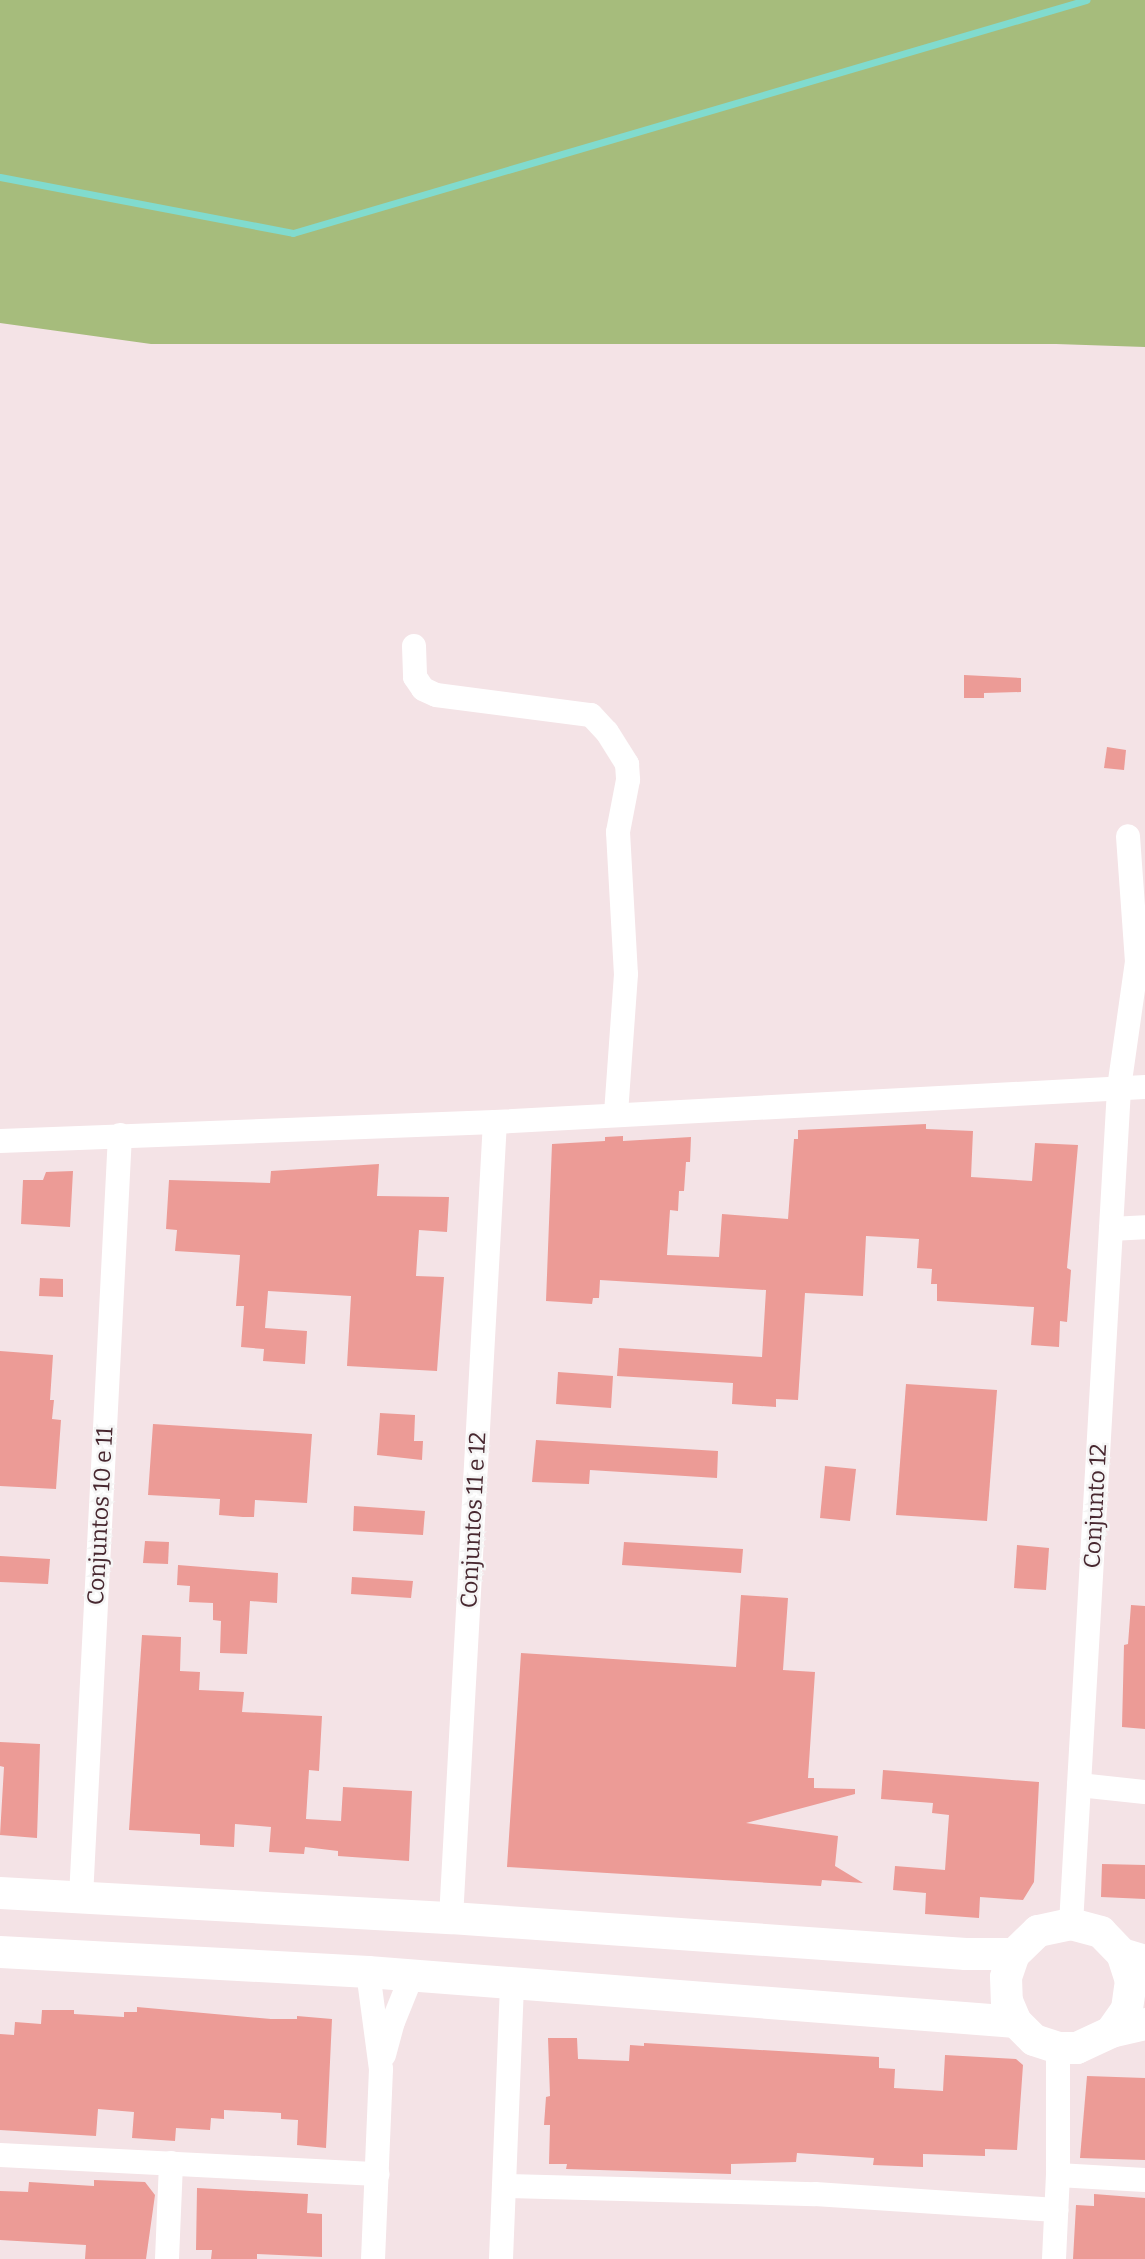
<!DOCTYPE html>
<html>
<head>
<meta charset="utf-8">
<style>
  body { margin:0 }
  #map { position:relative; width:1145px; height:2259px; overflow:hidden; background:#f4e3e6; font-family:Bitter,serif }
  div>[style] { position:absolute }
  .forest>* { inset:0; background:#a6bc7c }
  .stream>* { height:7px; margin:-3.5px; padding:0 3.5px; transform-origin:3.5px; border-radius:3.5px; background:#81dbce }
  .building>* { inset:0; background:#ec9b96 }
  .minor>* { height:24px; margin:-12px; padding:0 12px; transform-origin:12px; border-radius:12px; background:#fff }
  .tertiary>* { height:32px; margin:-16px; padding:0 16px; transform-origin:16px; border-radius:16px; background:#fff }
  span { translate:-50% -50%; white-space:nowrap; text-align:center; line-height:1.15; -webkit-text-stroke:5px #f5f5f5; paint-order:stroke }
  .street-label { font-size:23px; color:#47272f }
</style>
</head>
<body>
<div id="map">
  <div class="forest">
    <div style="clip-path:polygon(0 0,1145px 0,1145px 347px,1056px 344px,151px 344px,0 323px)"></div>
  </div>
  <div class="stream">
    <div style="left:0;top:177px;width:298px;rotate:10.8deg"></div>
    <div style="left:293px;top:233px;width:827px;rotate:-16.37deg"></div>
  </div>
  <div class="building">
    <div style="clip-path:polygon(964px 675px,1021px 678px,1021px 692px,984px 693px,984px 698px,964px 698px)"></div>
    <div style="clip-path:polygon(1107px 747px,1126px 750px,1124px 770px,1104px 768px)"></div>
    <div style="clip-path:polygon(926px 1124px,926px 1129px,973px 1131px,971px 1177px,1032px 1181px,1035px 1143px,1078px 1145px,1067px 1268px,1071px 1270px,1067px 1322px,1060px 1321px,1059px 1347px,1031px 1345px,1034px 1307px,937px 1301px,937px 1284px,931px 1284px,932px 1269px,917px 1268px,919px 1239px,866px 1236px,863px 1296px,805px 1293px,798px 1400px,776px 1399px,776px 1407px,732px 1404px,733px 1383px,617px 1376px,619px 1348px,762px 1357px,766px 1290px,600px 1280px,599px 1298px,593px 1298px,592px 1304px,546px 1301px,552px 1144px,605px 1141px,605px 1137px,623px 1136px,623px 1141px,691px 1137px,690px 1162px,686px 1162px,684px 1191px,679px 1191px,678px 1211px,670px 1210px,667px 1255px,719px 1257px,722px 1214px,788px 1219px,794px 1139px,798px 1139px,798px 1130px)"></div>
    <div style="clip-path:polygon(379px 1164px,377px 1196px,449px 1197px,447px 1232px,419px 1230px,416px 1276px,444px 1277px,437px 1371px,347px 1366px,351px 1296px,268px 1291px,265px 1328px,307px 1331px,305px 1364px,263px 1361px,264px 1349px,241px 1347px,244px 1306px,236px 1306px,240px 1255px,175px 1251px,177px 1230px,166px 1229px,169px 1180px,270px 1183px,271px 1171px)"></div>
    <div style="clip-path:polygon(73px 1171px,70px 1227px,21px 1224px,23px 1180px,43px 1180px,46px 1172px)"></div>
    <div style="clip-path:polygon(40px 1278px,63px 1279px,63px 1297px,39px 1296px)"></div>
    <div style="clip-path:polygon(0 1351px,53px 1355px,50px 1400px,54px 1400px,52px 1419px,61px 1420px,56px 1489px,0 1486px)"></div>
    <div style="clip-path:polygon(558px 1372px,613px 1376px,611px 1408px,556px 1404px)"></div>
    <div style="clip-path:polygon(906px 1384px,997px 1390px,987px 1521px,896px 1515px)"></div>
    <div style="clip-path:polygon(380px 1413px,415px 1415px,414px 1441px,423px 1441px,422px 1460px,377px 1455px)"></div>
    <div style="clip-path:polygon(153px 1424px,312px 1434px,307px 1503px,255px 1500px,254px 1517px,243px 1517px,219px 1515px,220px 1499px,148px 1495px)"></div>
    <div style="clip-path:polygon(536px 1440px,718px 1451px,717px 1478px,590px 1470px,589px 1484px,532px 1482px)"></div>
    <div style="clip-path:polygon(825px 1466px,856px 1469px,850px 1521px,820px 1518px)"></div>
    <div style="clip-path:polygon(354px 1506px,425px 1511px,423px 1535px,353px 1531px)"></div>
    <div style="clip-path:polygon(145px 1541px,169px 1542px,168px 1564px,143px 1563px)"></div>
    <div style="clip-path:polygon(624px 1542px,743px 1549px,741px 1573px,622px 1565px)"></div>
    <div style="clip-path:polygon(1017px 1545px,1049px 1548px,1046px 1590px,1014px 1588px)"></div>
    <div style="clip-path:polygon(0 1556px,50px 1559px,48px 1584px,0 1582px)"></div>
    <div style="clip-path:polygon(178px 1565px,278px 1573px,277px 1603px,250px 1601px,247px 1654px,220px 1653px,221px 1621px,213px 1620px,213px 1603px,189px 1602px,190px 1586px,177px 1585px)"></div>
    <div style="clip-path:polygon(352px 1577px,413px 1581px,411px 1598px,351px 1594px)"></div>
    <div style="clip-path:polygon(741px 1595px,788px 1598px,783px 1670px,815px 1672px,808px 1778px,814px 1778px,814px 1788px,855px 1789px,855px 1794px,746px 1823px,838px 1836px,835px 1866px,863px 1883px,822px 1880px,821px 1886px,507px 1867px,521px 1653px,736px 1667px)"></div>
    <div style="clip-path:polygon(1131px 1605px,1145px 1606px,1145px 1729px,1122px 1727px,1124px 1645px,1128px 1644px)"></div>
    <div style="clip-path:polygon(142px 1635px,181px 1637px,180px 1671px,200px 1672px,199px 1690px,244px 1692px,242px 1712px,322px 1716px,319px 1771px,309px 1770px,306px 1819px,341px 1821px,343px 1787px,412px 1791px,409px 1861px,338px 1856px,338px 1851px,305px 1847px,304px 1854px,269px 1852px,271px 1827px,235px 1824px,234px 1847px,200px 1845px,200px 1834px,129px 1830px)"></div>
    <div style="clip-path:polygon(0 1742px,40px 1744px,37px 1838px,0 1835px,4px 1767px,0 1766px)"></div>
    <div style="clip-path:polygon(883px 1770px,1039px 1782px,1034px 1882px,1023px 1900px,980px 1897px,979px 1918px,925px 1914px,926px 1893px,893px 1890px,895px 1866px,945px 1870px,949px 1815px,932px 1813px,933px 1803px,881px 1799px)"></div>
    <div style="clip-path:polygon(1102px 1864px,1145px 1865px,1145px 1899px,1101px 1897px)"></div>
    <div style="clip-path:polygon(137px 2007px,271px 2019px,297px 2019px,297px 2016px,332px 2019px,326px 2148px,297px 2145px,298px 2120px,281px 2119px,281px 2113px,224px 2110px,224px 2119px,211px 2118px,210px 2130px,176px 2128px,175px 2141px,132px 2138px,134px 2112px,98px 2109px,96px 2136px,0 2130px,0 2034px,14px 2035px,15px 2022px,41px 2024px,42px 2010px,74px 2010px,74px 2014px,124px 2017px,124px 2012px,137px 2012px)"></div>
    <div style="clip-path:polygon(548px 2038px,577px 2038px,578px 2059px,629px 2061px,630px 2045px,644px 2046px,644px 2043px,879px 2057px,879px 2068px,895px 2069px,894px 2088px,943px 2091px,945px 2055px,1016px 2059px,1023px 2065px,1017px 2150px,985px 2149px,985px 2156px,923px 2154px,923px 2167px,873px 2165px,874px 2158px,797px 2153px,796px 2162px,731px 2164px,731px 2174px,566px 2169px,567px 2164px,549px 2164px,550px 2125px,544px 2125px,546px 2097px,550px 2096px)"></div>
    <div style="clip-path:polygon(1087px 2076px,1145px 2078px,1145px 2160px,1080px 2158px)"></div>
    <div style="clip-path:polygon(94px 2180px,145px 2182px,155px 2195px,146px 2259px,85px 2259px,86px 2245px,0 2240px,0 2191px,28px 2192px,29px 2182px,94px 2186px)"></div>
    <div style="clip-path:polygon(197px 2188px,308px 2194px,307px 2213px,322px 2214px,322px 2257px,257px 2254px,257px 2259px,211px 2259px,212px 2250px,196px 2250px)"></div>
    <div style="clip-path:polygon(1094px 2194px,1145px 2198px,1145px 2259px,1073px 2259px,1076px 2205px,1094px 2206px)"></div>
  </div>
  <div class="minor">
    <div style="left:414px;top:646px;width:31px;rotate:88deg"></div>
    <div style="left:415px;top:677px;width:14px;rotate:56deg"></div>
    <div style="left:423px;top:689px;width:14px;rotate:25deg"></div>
    <div style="left:436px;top:695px;width:156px;rotate:7.4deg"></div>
    <div style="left:591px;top:715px;width:23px;rotate:47deg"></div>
    <div style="left:607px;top:732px;width:38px;rotate:58deg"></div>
    <div style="left:627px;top:764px;width:16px;rotate:86deg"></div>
    <div style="left:628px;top:780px;width:53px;rotate:100.9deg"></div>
    <div style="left:618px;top:832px;width:142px;rotate:86.8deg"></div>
    <div style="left:626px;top:974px;width:141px;rotate:94.1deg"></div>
    <div style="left:0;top:1141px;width:495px;rotate:-2.2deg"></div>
    <div style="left:495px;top:1122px;width:651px;rotate:-3.08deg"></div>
    <div style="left:1111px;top:1229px;width:34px;rotate:-3deg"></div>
    <div style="left:1079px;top:1785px;width:66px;rotate:6.1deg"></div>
    <div style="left:81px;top:1897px;width:763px;rotate:-87.07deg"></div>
    <div style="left:451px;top:1918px;width:797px;rotate:-86.84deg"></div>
    <div style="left:1071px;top:1924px;width:837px;rotate:-86.71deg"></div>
    <div style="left:1119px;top:1088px;width:127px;rotate:-81.9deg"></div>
    <div style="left:1137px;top:962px;width:126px;rotate:-94.1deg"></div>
    <div style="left:368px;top:1972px;width:98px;rotate:82.4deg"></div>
    <div style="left:381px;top:2069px;width:190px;rotate:92.4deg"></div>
    <div style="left:384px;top:2055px;width:34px;rotate:-75deg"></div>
    <div style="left:393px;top:2022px;width:51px;rotate:-68deg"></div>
    <div style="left:0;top:2155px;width:378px;rotate:2.9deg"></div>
    <div style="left:1058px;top:2175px;width:87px;rotate:3.3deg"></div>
    <div style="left:504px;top:2186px;width:311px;rotate:1.5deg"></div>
    <div style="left:815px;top:2194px;width:242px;rotate:3.8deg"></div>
    <div style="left:167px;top:2259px;width:96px;rotate:-87.6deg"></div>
    <div style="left:501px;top:2259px;width:276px;rotate:-87.7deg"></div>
    <div style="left:1054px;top:2259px;width:84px;rotate:-87.3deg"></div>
    <div style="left:1058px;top:2175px;width:127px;rotate:-90deg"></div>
  </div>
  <div class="tertiary">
    <div style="left:0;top:1893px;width:452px;rotate:3.2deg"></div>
    <div style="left:451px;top:1918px;width:516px;rotate:4deg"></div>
    <div style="left:966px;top:1954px;width:48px"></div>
    <div style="left:0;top:1952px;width:369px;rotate:3.1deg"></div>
    <div style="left:368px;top:1972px;width:650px;rotate:4.41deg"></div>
    <div style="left:1145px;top:1961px;width:24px;rotate:-163deg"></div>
    <div style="left:1122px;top:1954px;width:30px;rotate:-134deg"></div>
    <div style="left:1101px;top:1932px;width:31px;rotate:-165deg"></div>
    <div style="left:1071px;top:1924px;width:34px;rotate:168deg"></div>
    <div style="left:1038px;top:1931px;width:33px;rotate:136deg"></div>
    <div style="left:1014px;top:1954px;width:24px;rotate:109deg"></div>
    <div style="left:1006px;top:1977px;width:24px;rotate:88deg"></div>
    <div style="left:1007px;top:2001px;width:23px;rotate:67deg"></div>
    <div style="left:1016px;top:2022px;width:25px;rotate:45deg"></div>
    <div style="left:1034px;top:2040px;width:25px;rotate:18deg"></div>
    <div style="left:1058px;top:2048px;width:19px"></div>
    <div style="left:1077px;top:2048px;width:38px;rotate:-25deg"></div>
    <div style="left:1111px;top:2032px;width:35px;rotate:-13deg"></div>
    <div style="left:1111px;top:2032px;width:28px;rotate:-55deg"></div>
    <div style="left:1127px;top:2009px;width:28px;rotate:-82deg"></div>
    <div style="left:1131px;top:1981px;width:28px;rotate:-108deg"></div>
  </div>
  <div class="street-label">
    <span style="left:1095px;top:1506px;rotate:-87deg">Conjunto 12</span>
    <span style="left:100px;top:1516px;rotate:-87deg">Conjuntos 10 e 11</span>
    <span style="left:473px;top:1520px;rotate:-87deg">Conjuntos 11 e 12</span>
  </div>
</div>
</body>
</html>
